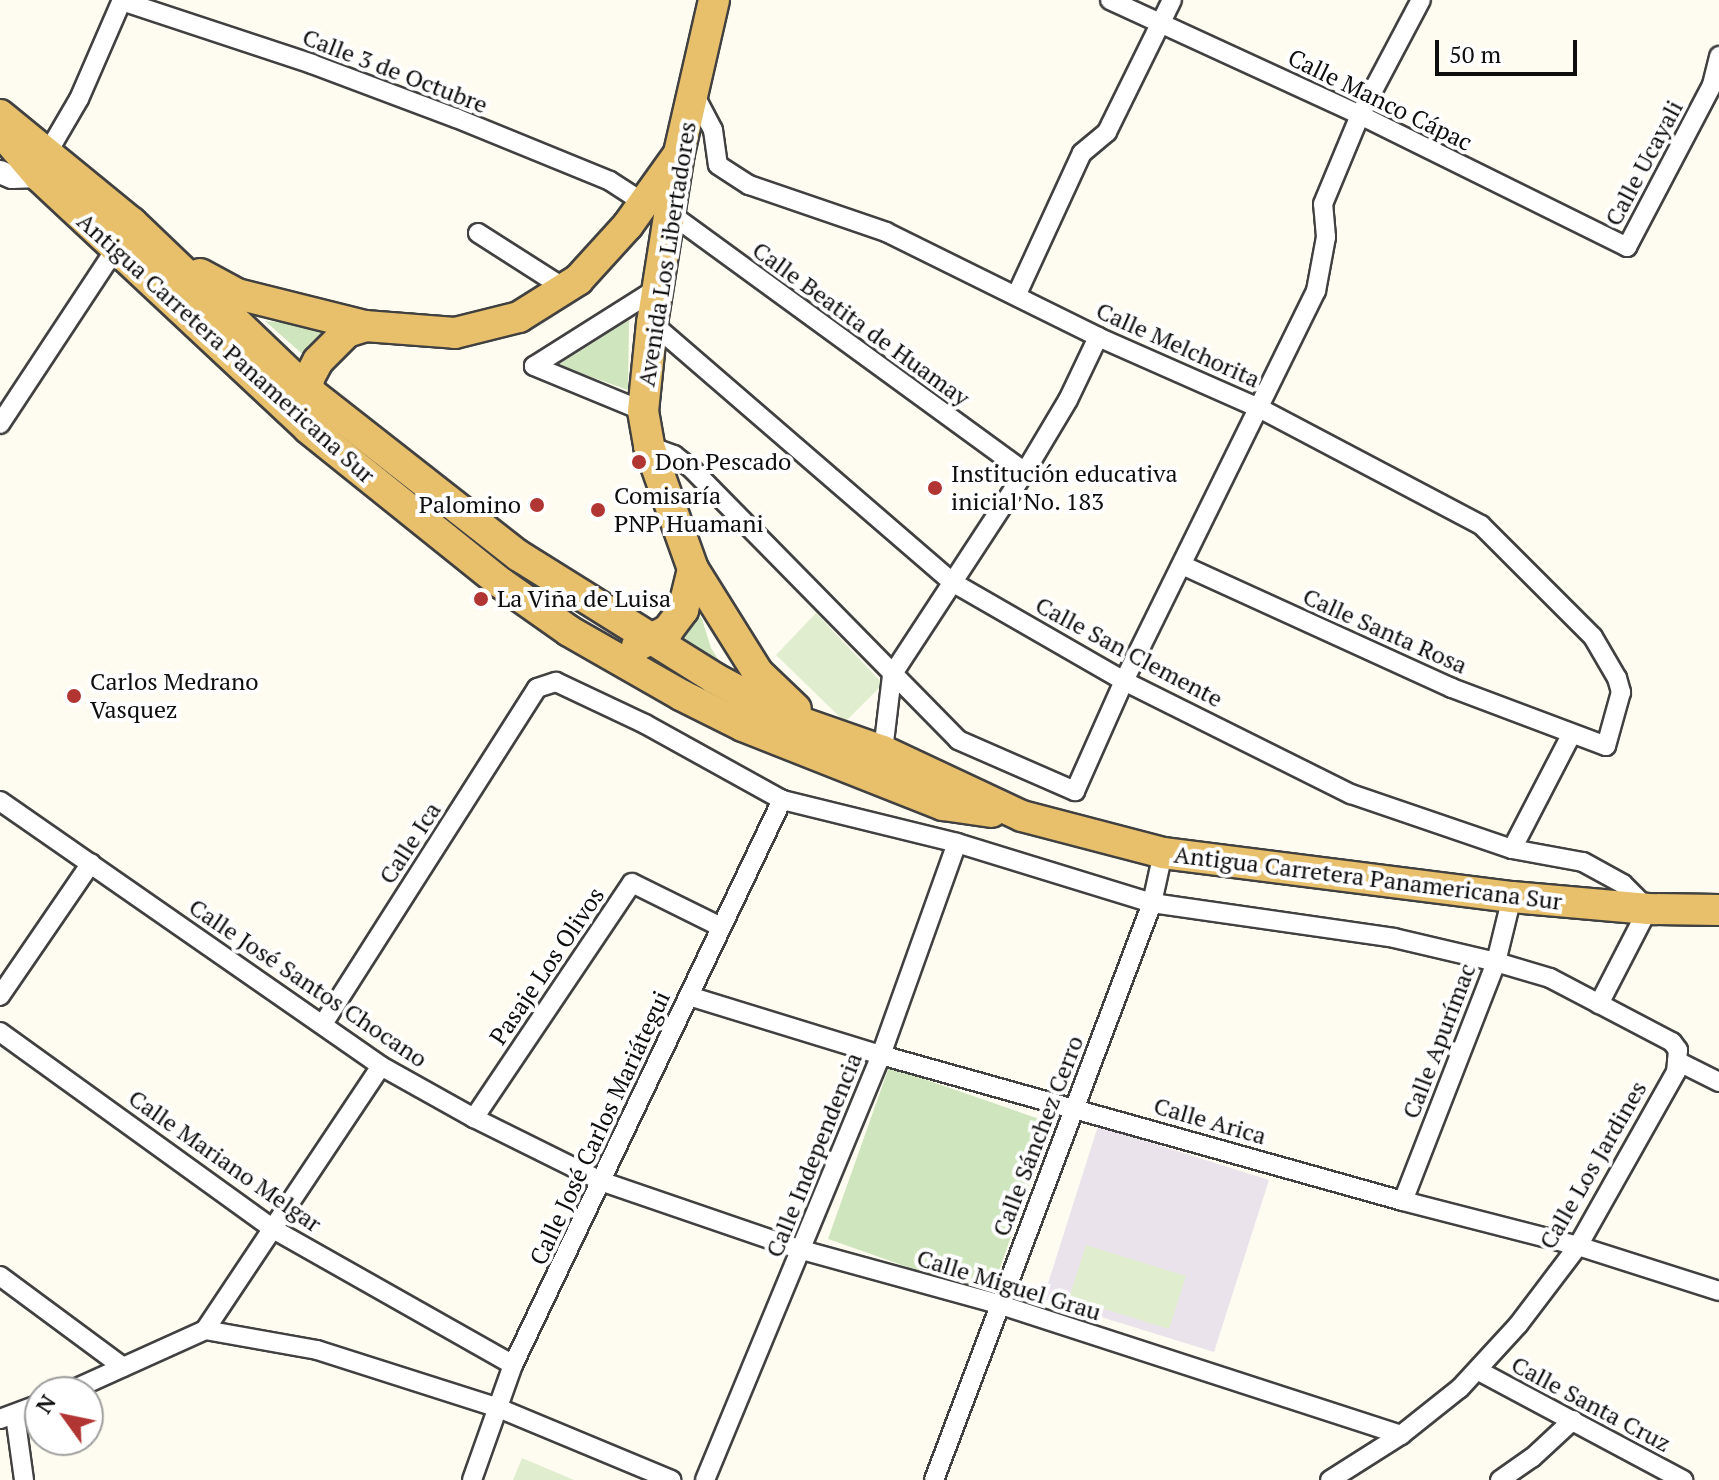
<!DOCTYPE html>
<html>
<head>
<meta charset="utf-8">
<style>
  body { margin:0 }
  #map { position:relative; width:1719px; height:1480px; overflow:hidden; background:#fefcf0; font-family:"PT Serif",serif }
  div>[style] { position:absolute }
  .industrial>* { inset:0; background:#ebe3ec }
  .green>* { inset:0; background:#cfe5bd }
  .pitch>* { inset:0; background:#e0edce }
  .roads { filter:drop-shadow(2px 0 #414141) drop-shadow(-2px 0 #414141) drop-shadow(0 2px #414141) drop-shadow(0 -2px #414141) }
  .minor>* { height:18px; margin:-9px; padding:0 9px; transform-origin:9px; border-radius:9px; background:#fff }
  .tertiary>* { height:22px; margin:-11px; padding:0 11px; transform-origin:11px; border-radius:11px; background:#fff }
  .trunk>* { height:30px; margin:-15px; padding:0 15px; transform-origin:15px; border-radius:15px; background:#e8c06c }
  .dots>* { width:22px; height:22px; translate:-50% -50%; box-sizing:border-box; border:4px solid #fff; border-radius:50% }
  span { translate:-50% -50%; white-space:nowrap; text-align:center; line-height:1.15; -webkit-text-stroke:8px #fff; paint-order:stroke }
  .street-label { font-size:24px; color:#0e0e0e }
  .poi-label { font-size:24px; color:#0e0e0e }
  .left { translate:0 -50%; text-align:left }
  .right { translate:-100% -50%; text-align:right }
  .north { position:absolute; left:24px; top:1376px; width:80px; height:80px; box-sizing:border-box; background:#fff; border:2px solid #9f9f9f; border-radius:50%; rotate:303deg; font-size:22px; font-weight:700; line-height:32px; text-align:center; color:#0e0e0e }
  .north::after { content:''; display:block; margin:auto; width:28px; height:36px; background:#b13533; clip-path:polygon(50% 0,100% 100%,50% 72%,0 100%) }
  .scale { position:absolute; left:1435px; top:40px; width:142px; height:36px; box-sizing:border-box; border:4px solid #0e0e0e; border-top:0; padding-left:10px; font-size:24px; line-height:28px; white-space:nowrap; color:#0e0e0e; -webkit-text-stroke:6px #fff; paint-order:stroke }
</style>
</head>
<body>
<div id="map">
  <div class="industrial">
    <div style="clip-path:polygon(1098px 1126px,1269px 1180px,1214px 1352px,1043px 1299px)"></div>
  </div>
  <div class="green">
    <div style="clip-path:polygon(629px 320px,628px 390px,558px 365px)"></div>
    <div style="clip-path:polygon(265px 321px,335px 328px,308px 359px)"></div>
    <div style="clip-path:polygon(695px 611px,702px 619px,711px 648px,727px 673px,682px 657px,678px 634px)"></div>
    <div style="clip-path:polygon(889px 1067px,1051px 1123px,990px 1296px,828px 1239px)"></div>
  </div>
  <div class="pitch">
    <div style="clip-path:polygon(816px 613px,883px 684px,845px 722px,776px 655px)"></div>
    <div style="clip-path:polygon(1086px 1245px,1186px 1276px,1169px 1329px,1069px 1298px)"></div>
    <div style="clip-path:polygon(522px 1458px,574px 1480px,513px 1480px)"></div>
  </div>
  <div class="roads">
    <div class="minor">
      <div style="left:1110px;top:0;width:275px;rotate:24.7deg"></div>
      <div style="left:1360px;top:115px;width:298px;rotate:26.3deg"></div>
      <div style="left:1627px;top:247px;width:183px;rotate:-62.3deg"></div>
      <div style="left:1712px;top:85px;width:30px;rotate:-76deg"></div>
      <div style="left:122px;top:1px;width:200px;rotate:18.3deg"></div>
      <div style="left:312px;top:64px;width:154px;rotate:20.6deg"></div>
      <div style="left:456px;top:118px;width:166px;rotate:22.2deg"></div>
      <div style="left:610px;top:181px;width:40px;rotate:32.9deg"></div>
      <div style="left:694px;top:94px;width:41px;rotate:62.2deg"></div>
      <div style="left:713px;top:130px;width:35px;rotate:82deg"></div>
      <div style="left:718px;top:165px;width:37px;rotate:33deg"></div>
      <div style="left:749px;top:185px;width:145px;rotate:18.9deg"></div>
      <div style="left:886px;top:232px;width:237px;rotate:26.3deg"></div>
      <div style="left:1098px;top:337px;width:176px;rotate:23.8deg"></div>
      <div style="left:1259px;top:408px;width:251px;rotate:27.8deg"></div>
      <div style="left:1481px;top:525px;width:158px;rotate:45deg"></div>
      <div style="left:1593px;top:637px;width:48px;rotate:59.7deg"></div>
      <div style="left:1617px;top:678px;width:15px;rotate:74deg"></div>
      <div style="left:1621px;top:692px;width:56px;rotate:105.5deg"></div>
      <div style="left:1606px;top:746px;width:165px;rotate:-159.4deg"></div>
      <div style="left:1452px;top:688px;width:297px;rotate:-155.5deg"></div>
      <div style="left:48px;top:152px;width:61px;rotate:-59.7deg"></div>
      <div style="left:79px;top:99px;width:108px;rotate:-66.5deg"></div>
      <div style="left:671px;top:214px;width:438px;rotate:36.1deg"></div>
      <div style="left:478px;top:233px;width:102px;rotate:32.6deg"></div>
      <div style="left:1017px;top:294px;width:155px;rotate:-65.3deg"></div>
      <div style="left:1082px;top:153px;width:33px;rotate:-40deg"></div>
      <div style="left:1107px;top:132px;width:147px;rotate:-63.8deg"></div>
      <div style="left:652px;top:323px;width:396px;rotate:40.8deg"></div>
      <div style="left:952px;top:582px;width:198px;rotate:29.9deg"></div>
      <div style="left:1124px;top:681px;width:254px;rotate:26.5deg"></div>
      <div style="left:1351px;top:794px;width:170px;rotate:18.9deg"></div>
      <div style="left:1512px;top:849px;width:72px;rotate:10.4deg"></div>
      <div style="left:1583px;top:862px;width:46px;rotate:28.8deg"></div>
      <div style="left:1623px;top:884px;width:35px;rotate:45deg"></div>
      <div style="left:1648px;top:909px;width:107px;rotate:117.3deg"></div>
      <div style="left:643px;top:411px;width:118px;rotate:-157.6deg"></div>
      <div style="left:534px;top:366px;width:146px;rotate:-32.2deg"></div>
      <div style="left:0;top:424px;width:211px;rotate:-56.6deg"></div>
      <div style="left:649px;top:446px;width:27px;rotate:20deg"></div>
      <div style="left:674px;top:455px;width:24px;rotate:38deg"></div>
      <div style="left:693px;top:470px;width:378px;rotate:45.5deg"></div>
      <div style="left:958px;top:740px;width:128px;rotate:23.6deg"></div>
      <div style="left:1075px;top:791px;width:120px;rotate:-66deg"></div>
      <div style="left:1124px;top:681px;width:435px;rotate:-63.8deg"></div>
      <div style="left:1316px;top:291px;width:55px;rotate:-79.5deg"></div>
      <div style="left:1326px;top:237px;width:33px;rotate:-95deg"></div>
      <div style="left:1323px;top:204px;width:96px;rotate:-67.4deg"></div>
      <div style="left:1360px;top:115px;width:130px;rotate:-62.1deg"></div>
      <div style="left:883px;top:751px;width:77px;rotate:-83.2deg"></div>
      <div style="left:892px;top:675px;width:243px;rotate:-56.8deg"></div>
      <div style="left:1025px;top:472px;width:84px;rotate:-59.2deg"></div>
      <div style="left:1068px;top:400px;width:70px;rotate:-64.5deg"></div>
      <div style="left:0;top:801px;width:464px;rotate:34.8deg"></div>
      <div style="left:381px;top:1066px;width:107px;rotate:29.2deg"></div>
      <div style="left:474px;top:1118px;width:144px;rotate:26.4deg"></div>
      <div style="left:603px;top:1182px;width:210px;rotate:18.9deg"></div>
      <div style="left:802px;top:1250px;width:203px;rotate:15.4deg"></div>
      <div style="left:998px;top:1304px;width:424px;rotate:18deg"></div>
      <div style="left:1512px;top:849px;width:128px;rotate:-62.6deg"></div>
      <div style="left:0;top:996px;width:161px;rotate:-55.6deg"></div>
      <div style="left:689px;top:996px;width:201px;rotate:17.1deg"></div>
      <div style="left:881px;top:1055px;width:542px;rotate:15.63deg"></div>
      <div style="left:1403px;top:1201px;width:181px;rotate:14.4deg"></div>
      <div style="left:1578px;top:1246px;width:148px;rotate:17.7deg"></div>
      <div style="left:323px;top:1024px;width:398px;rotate:-57.5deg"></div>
      <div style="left:537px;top:688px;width:20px;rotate:-18deg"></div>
      <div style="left:556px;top:682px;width:98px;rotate:25.3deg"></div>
      <div style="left:645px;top:724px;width:157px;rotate:29deg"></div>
      <div style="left:782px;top:800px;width:180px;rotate:13.8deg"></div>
      <div style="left:957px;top:843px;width:204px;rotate:17.1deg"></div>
      <div style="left:1152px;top:903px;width:245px;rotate:8.2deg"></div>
      <div style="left:1394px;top:938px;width:105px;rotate:13.2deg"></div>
      <div style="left:1496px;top:962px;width:56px;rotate:16.5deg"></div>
      <div style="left:1550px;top:978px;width:138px;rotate:27.7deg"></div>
      <div style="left:1672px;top:1042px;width:10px;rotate:53deg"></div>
      <div style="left:1678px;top:1050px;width:22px;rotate:95deg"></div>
      <div style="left:1676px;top:1072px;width:200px;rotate:119.4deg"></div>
      <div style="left:1578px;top:1246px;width:99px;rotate:127.2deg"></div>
      <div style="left:1518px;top:1325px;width:86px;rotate:132.6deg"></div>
      <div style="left:1460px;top:1388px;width:75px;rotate:141.5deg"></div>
      <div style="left:1401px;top:1435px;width:84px;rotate:147.6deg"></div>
      <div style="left:0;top:1032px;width:337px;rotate:35.8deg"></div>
      <div style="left:273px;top:1229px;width:276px;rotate:29.5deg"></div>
      <div style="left:1677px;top:1061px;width:47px;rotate:26.6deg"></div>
      <div style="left:474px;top:1118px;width:283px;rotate:-56.1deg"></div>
      <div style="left:632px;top:883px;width:99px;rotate:26.3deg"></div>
      <div style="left:1403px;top:1201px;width:256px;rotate:-68.7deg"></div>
      <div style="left:1496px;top:962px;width:67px;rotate:-76.2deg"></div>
      <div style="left:0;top:1276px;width:153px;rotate:36.5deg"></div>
      <div style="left:205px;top:1330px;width:317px;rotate:-56.3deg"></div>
      <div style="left:1477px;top:1370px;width:234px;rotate:28.1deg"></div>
      <div style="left:68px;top:1392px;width:150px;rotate:-24.3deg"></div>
      <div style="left:205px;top:1330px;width:114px;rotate:10.1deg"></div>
      <div style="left:317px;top:1350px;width:188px;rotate:17.7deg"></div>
      <div style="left:496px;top:1407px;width:190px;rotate:22.6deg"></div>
      <div style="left:15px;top:1415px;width:66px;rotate:82.1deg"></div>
      <div style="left:0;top:1419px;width:43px;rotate:-20.6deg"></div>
      <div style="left:472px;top:1480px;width:122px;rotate:-70.4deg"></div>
      <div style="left:513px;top:1365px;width:626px;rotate:-64.54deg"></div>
      <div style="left:705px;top:1480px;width:460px;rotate:-67.5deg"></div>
      <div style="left:881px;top:1055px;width:225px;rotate:-70.3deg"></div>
      <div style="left:934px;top:1480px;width:617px;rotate:-69.3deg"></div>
      <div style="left:1152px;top:903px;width:51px;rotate:-77.6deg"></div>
      <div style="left:1500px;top:1480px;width:39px;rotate:-35deg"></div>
      <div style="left:1532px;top:1458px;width:56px;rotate:-42.8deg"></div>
    </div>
    <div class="tertiary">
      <div style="left:0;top:172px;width:13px;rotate:23deg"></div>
      <div style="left:12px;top:177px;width:27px;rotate:-2deg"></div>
    </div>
    <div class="trunk">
      <div style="left:714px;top:0;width:157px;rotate:102.9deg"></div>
      <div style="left:679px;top:153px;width:172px;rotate:99deg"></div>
      <div style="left:652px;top:323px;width:88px;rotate:95.8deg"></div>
      <div style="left:643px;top:411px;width:36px;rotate:80deg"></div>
      <div style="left:649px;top:446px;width:131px;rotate:70.3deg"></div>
      <div style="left:693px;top:569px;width:123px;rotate:58deg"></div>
      <div style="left:758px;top:673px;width:52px;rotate:43.5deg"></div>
      <div style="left:0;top:115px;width:171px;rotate:39.3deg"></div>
      <div style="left:132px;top:223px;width:242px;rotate:43.7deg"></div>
      <div style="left:307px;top:390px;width:269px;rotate:38.1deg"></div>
      <div style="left:519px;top:556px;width:230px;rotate:32deg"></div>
      <div style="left:714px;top:678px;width:87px;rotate:28deg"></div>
      <div style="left:791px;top:719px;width:97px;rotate:19.2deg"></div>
      <div style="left:883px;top:751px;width:153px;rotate:25.1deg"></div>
      <div style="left:1022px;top:816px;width:146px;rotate:14.7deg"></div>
      <div style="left:1163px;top:853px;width:352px;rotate:7.2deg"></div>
      <div style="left:1512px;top:897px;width:137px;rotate:5deg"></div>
      <div style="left:1648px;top:909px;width:71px;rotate:0.8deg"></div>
      <div style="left:4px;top:135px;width:54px;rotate:49.5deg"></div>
      <div style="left:39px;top:176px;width:369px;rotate:43.1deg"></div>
      <div style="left:308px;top:428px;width:248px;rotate:38.8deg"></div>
      <div style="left:501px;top:583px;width:83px;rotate:35.2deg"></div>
      <div style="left:569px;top:631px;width:129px;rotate:29.7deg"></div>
      <div style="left:681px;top:695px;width:69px;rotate:26.6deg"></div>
      <div style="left:743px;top:726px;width:215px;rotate:21.6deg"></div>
      <div style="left:943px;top:805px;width:49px;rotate:8.1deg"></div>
      <div style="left:200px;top:274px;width:42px;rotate:28.4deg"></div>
      <div style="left:237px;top:294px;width:132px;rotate:14deg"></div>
      <div style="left:365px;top:326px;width:90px;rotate:4.4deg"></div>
      <div style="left:455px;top:333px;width:66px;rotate:-14deg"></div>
      <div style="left:519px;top:317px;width:70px;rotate:-32.1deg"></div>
      <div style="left:578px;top:280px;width:74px;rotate:-47.7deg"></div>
      <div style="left:628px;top:225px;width:82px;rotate:-54.4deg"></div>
      <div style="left:307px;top:405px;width:27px;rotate:-86deg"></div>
      <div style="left:309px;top:378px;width:19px;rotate:-62deg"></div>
      <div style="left:318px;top:361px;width:41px;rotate:-45deg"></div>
      <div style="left:347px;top:332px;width:19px;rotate:-18deg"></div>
      <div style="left:637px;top:646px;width:35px;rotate:-27deg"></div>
      <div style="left:668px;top:630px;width:25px;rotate:-53deg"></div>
      <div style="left:683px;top:610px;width:42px;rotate:-76.3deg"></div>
    </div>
  </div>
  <div class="dots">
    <div style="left:639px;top:462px;background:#b13533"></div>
    <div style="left:935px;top:488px;background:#b13533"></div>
    <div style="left:537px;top:505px;background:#b13533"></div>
    <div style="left:598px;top:510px;background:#b13533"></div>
    <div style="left:481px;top:599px;background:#b13533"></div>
    <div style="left:74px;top:696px;background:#b13533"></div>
  </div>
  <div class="street-label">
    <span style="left:395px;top:71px;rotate:21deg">Calle 3 de Octubre</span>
    <span style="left:1380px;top:100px;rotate:26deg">Calle Manco Cápac</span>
    <span style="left:1644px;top:163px;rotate:-62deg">Calle Ucayali</span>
    <span style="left:667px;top:254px;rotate:-81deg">Avenida Los Libertadores</span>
    <span style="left:861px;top:324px;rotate:36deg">Calle Beatita de Huamay</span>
    <span style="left:1178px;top:345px;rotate:24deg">Calle Melchorita</span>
    <span style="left:226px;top:348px;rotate:42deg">Antigua Carretera Panamericana Sur</span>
    <span style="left:1385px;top:631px;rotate:24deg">Calle Santa Rosa</span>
    <span style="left:1129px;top:652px;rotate:28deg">Calle San Clemente</span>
    <span style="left:410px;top:843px;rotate:-57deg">Calle Ica</span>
    <span style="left:1368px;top:878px;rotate:7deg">Antigua Carretera Panamericana Sur</span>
    <span style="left:547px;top:966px;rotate:-56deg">Pasaje Los Olivos</span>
    <span style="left:308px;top:983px;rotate:34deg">Calle José Santos Chocano</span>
    <span style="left:1439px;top:1041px;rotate:-69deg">Calle Apurímac</span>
    <span style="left:1210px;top:1121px;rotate:16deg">Calle Arica</span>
    <span style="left:600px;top:1128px;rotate:-65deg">Calle José Carlos Mariátegui</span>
    <span style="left:1038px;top:1136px;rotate:-69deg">Calle Sánchez Cerro</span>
    <span style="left:814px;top:1155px;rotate:-68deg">Calle Independencia</span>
    <span style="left:225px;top:1161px;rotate:35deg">Calle Mariano Melgar</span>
    <span style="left:1593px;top:1165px;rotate:-60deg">Calle Los Jardines</span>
    <span style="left:1009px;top:1285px;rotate:17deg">Calle Miguel Grau</span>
    <span style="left:1591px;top:1404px;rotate:28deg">Calle Santa Cruz</span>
  </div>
  <div class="poi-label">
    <span class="left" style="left:655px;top:462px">Don Pescado</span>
    <span class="left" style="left:951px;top:488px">Institución educativa<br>inicial No. 183</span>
    <span class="left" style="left:614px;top:510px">Comisaría<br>PNP Huamani</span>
    <span class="right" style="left:521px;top:505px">Palomino</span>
    <span class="left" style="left:497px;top:599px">La Viña de Luisa</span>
    <span class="left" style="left:90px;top:696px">Carlos Medrano<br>Vasquez</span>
  </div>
  <div class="north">N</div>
  <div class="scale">50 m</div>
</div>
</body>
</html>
